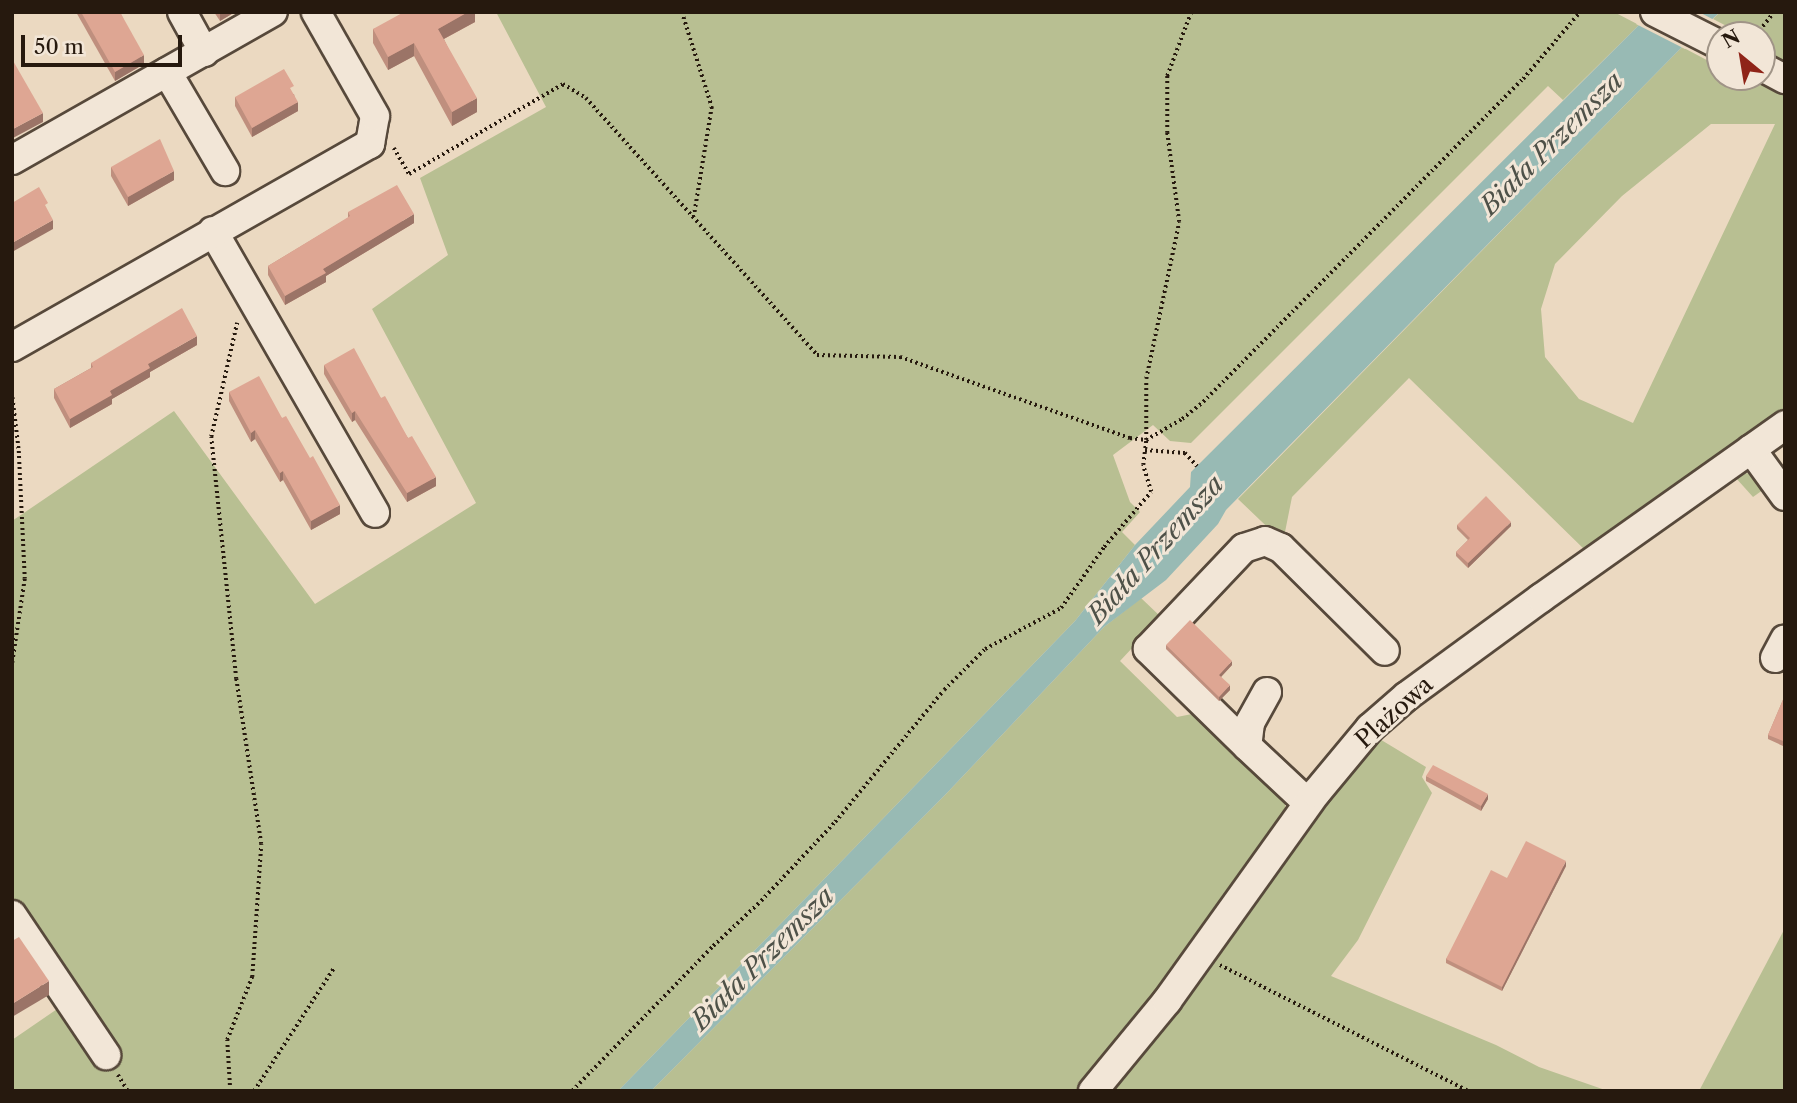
<!DOCTYPE html>
<html>
<head>
<meta charset="utf-8">
<style>
  body { margin:0 }
  #map { position:relative; width:1797px; height:1103px; overflow:hidden; background:#ebd9c1; font-family:"Libre Caslon Text",serif }
  div>[style] { position:absolute }
  .green>* { inset:0; background:#b8bf92 }
  .water>* { inset:0; background:#98bab4 }
  .pier>* { inset:0; background:#ebd9c1 }
  .path>* { height:3.5px; margin-top:-1.75px; transform-origin:0; background:repeating-linear-gradient(90deg,#26190e 0 2px,transparent 0 5.5px) }
  .roads { filter:drop-shadow(2px 0 #57493b) drop-shadow(-2px 0 #57493b) drop-shadow(0 2px #57493b) drop-shadow(0 -2px #57493b) }
  .minor>* { height:28px; margin:-14px; padding:0 14px; transform-origin:14px; border-radius:14px; background:#f2e6d7 }
  .wall>* { inset:0; background:#bf8f7e }
  .shaded-wall>* { inset:0; background:#9b7467 }
  .building>* { inset:0; background:#dea693 }
  span { translate:-50% -50%; white-space:nowrap; text-align:center; line-height:1.15; -webkit-text-stroke:6px #f2e6d7; paint-order:stroke }
  .street-label { font-size:24px; color:#26190e }
  .water-label { font-size:26px; color:#4e5148; font-style:italic }
  .frame { position:absolute; inset:0; border:14px solid #26190e; pointer-events:none }
  .north { position:absolute; left:1706px; top:21px; width:70px; height:70px; box-sizing:border-box; background:#f2e6d7; border:2px solid #a09487; border-radius:50%; rotate:330deg; font-size:19px; font-weight:700; line-height:28px; text-align:center; color:#26190e }
  .north::after { content:''; display:block; margin:auto; width:24px; height:32px; background:#8f2418; clip-path:polygon(50% 0,100% 100%,50% 72%,0 100%) }
  .scale { position:absolute; left:21px; top:35px; width:161px; height:32px; box-sizing:border-box; border:4px solid #26190e; border-top:0; padding-left:9px; font-size:21px; line-height:24px; white-space:nowrap; color:#26190e; -webkit-text-stroke:5px #f2e6d7; paint-order:stroke }
</style>
</head>
<body>
<div id="map">
  <div class="green">
    <div style="clip-path:polygon(496px 12px,1614px 12px,1639px 25px,1563px 100px,1548px 86px,1191px 443px,1170px 441px,1153px 425px,1113px 455px,1130px 502px,1140px 512px,1122px 532px,1135px 545px,1075px 621px,618px 1091px,12px 1091px,12px 1040px,63px 1005px,12px 932px,12px 521px,174px 411px,315px 604px,476px 503px,372px 309px,448px 255px,420px 178px,546px 107px)"></div>
    <div style="clip-path:polygon(evenodd,1720px 12px,1785px 12px,1785px 412px,1587px 552px,1409px 378px,1292px 497px,1283px 542px,1238px 499px,1682px 47px,1720px 67px,1720px 77px,1762px 77px,1762px 35px,1744px 35px,1713px 19px,1720px 12px,1711px 124px,1775px 124px,1633px 423px,1579px 399px,1545px 357px,1541px 309px,1555px 264px,1622px 196px,1711px 124px)"></div>
    <div style="clip-path:polygon(1743px 473px,1756px 474px,1767px 487px,1753px 497px,1735px 477px)"></div>
    <div style="clip-path:polygon(1141px 598px,1161px 617px,1120px 661px,1177px 717px,1192px 714px,1285px 802px,1285px 819px,1201px 971px,1234px 933px,1335px 785px,1378px 738px,1426px 767px,1422px 777px,1432px 793px,1358px 940px,1331px 976px,1496px 1045px,1539px 1067px,1608px 1091px,651px 1091px,946px 794px,1104px 627px)"></div>
    <div style="clip-path:polygon(1785px 928px,1785px 1091px,1699px 1091px)"></div>
  </div>
  <div class="water">
    <div style="clip-path:polygon(1652px 12px,1720px 12px,1682px 47px,1226px 510px,1218px 524px,1166px 580px,1104px 627px,946px 794px,651px 1091px,618px 1091px,1075px 621px,1135px 545px,1190px 487px,1191px 472px)"></div>
  </div>
  <div class="pier">
    <div style="clip-path:polygon(1647px 12px,1699px 12px,1716px 21px,1685px 49px,1636px 24px)"></div>
  </div>
  <div class="path">
    <div style="left:682px;top:12px;width:100px;rotate:72.5deg"></div>
    <div style="left:712px;top:107px;width:111px;rotate:99.3deg"></div>
    <div style="left:1756px;top:35px;width:29px;rotate:-52deg"></div>
    <div style="left:394px;top:148px;width:30px;rotate:60deg"></div>
    <div style="left:409px;top:174px;width:178px;rotate:-30.3deg"></div>
    <div style="left:563px;top:84px;width:27px;rotate:31deg"></div>
    <div style="left:586px;top:98px;width:346px;rotate:48deg"></div>
    <div style="left:817px;top:355px;width:83px;rotate:1.4deg"></div>
    <div style="left:900px;top:357px;width:244px;rotate:19.4deg"></div>
    <div style="left:1130px;top:438px;width:16px;rotate:7deg"></div>
    <div style="left:1146px;top:440px;width:42px;rotate:-30.3deg"></div>
    <div style="left:1182px;top:419px;width:27px;rotate:-39deg"></div>
    <div style="left:1203px;top:402px;width:455px;rotate:-45.3deg"></div>
    <div style="left:1523px;top:79px;width:88px;rotate:-49.6deg"></div>
    <div style="left:12px;top:392px;width:59px;rotate:83.2deg"></div>
    <div style="left:19px;top:451px;width:128px;rotate:87.3deg"></div>
    <div style="left:25px;top:579px;width:88px;rotate:98.5deg"></div>
    <div style="left:1145px;top:450px;width:40px;rotate:4.3deg"></div>
    <div style="left:1185px;top:453px;width:18px;rotate:47deg"></div>
    <div style="left:1220px;top:965px;width:278px;rotate:26.9deg"></div>
    <div style="left:118px;top:1075px;width:19px;rotate:58deg"></div>
    <div style="left:230px;top:1091px;width:51px;rotate:-93.4deg"></div>
    <div style="left:227px;top:1040px;width:68px;rotate:-68.4deg"></div>
    <div style="left:252px;top:977px;width:133px;rotate:-86.1deg"></div>
    <div style="left:261px;top:844px;width:167px;rotate:-98.6deg"></div>
    <div style="left:236px;top:679px;width:243px;rotate:-95.9deg"></div>
    <div style="left:211px;top:437px;width:117px;rotate:-77.2deg"></div>
    <div style="left:254px;top:1091px;width:147px;rotate:-57deg"></div>
    <div style="left:572px;top:1091px;width:202px;rotate:-45.8deg"></div>
    <div style="left:713px;top:946px;width:66px;rotate:-43.2deg"></div>
    <div style="left:761px;top:901px;width:108px;rotate:-46.9deg"></div>
    <div style="left:835px;top:822px;width:171px;rotate:-50.5deg"></div>
    <div style="left:944px;top:690px;width:58px;rotate:-45deg"></div>
    <div style="left:985px;top:649px;width:86px;rotate:-28.3deg"></div>
    <div style="left:1061px;top:608px;width:75px;rotate:-54.8deg"></div>
    <div style="left:1104px;top:547px;width:72px;rotate:-49.5deg"></div>
    <div style="left:1151px;top:492px;width:28px;rotate:-107deg"></div>
    <div style="left:1143px;top:465px;width:25px;rotate:-83deg"></div>
    <div style="left:1146px;top:440px;width:61px;rotate:-90deg"></div>
    <div style="left:1146px;top:379px;width:160px;rotate:-78.1deg"></div>
    <div style="left:1179px;top:222px;width:90px;rotate:-97.7deg"></div>
    <div style="left:1167px;top:133px;width:57px;rotate:-90deg"></div>
    <div style="left:1167px;top:76px;width:68px;rotate:-69.4deg"></div>
  </div>
  <div class="roads">
    <div class="minor">
      <div style="left:182px;top:12px;width:46px;rotate:61.2deg"></div>
      <div style="left:1655px;top:12px;width:73px;rotate:26.9deg"></div>
      <div style="left:1762px;top:67px;width:26px;rotate:28deg"></div>
      <div style="left:167px;top:72px;width:115px;rotate:59.6deg"></div>
      <div style="left:12px;top:160px;width:300px;rotate:-29.6deg"></div>
      <div style="left:213px;top:231px;width:325px;rotate:60.1deg"></div>
      <div style="left:12px;top:347px;width:412px;rotate:-29.6deg"></div>
      <div style="left:370px;top:144px;width:28px;rotate:-80deg"></div>
      <div style="left:375px;top:116px;width:120px;rotate:-119.6deg"></div>
      <div style="left:1751px;top:449px;width:58px;rotate:54.1deg"></div>
      <div style="left:1775px;top:658px;width:21px;rotate:-62deg"></div>
      <div style="left:1267px;top:692px;width:35px;rotate:119deg"></div>
      <div style="left:1250px;top:723px;width:23px;rotate:97deg"></div>
      <div style="left:1247px;top:746px;width:83px;rotate:43.1deg"></div>
      <div style="left:1247px;top:746px;width:139px;rotate:-135.6deg"></div>
      <div style="left:1148px;top:649px;width:139px;rotate:-46.5deg"></div>
      <div style="left:1244px;top:548px;width:22px;rotate:-18deg"></div>
      <div style="left:1265px;top:541px;width:17px;rotate:24deg"></div>
      <div style="left:1281px;top:548px;width:146px;rotate:44.7deg"></div>
      <div style="left:12px;top:915px;width:169px;rotate:56.1deg"></div>
      <div style="left:1093px;top:1091px;width:117px;rotate:-50.6deg"></div>
      <div style="left:1167px;top:1001px;width:256px;rotate:-54.4deg"></div>
      <div style="left:1316px;top:793px;width:85px;rotate:-50.3deg"></div>
      <div style="left:1370px;top:728px;width:49px;rotate:-40.9deg"></div>
      <div style="left:1407px;top:696px;width:166px;rotate:-36.2deg"></div>
      <div style="left:1541px;top:598px;width:299px;rotate:-35.3deg"></div>
    </div>
  </div>
  <div class="wall">
    <div style="clip-path:polygon(76px 12px,120px 12px,144px 64px,115px 81px)"></div>
    <div style="clip-path:polygon(214px 12px,235px 12px,220px 21px)"></div>
    <div style="clip-path:polygon(475px 12px,475px 22px,444px 39px,477px 112px,452px 126px,414px 56px,388px 70px,373px 43px,373px 29px)"></div>
    <div style="clip-path:polygon(294px 94px,298px 111px,252px 137px,235px 106px,235px 97px)"></div>
    <div style="clip-path:polygon(111px 167px,174px 180px,128px 206px,111px 176px)"></div>
    <div style="clip-path:polygon(348px 212px,414px 223px,326px 276px,326px 282px,285px 305px,268px 275px,268px 266px,348px 218px)"></div>
    <div style="clip-path:polygon(197px 345px,150px 372px,150px 377px,112px 399px,112px 404px,70px 428px,54px 398px,54px 389px,91px 368px,91px 363px)"></div>
    <div style="clip-path:polygon(324px 365px,381px 398px,408px 438px,436px 486px,407px 502px,355px 420px,352px 422px,324px 374px)"></div>
    <div style="clip-path:polygon(229px 392px,282px 418px,340px 514px,311px 530px,283px 480px,280px 482px,255px 439px,251px 442px,229px 401px)"></div>
    <div style="clip-path:polygon(1457px 525px,1511px 526px,1468px 568px,1456px 556px,1456px 552px,1468px 540px,1457px 529px)"></div>
    <div style="clip-path:polygon(1166px 645px,1232px 665px,1221px 677px,1230px 690px,1219px 701px,1166px 649px)"></div>
    <div style="clip-path:polygon(1785px 695px,1785px 742px,1783px 746px,1768px 739px,1768px 735px)"></div>
    <div style="clip-path:polygon(1426px 776px,1488px 799px,1481px 811px,1426px 781px)"></div>
    <div style="clip-path:polygon(1566px 866px,1502px 991px,1446px 963px,1446px 959px,1507px 878px)"></div>
  </div>
  <div class="shaded-wall">
    <div style="clip-path:polygon(220px 12px,235px 12px,220px 21px)"></div>
    <div style="clip-path:polygon(468px 12px,475px 12px,475px 22px,438px 42px,438px 29px)"></div>
    <div style="clip-path:polygon(414px 43px,414px 56px,388px 70px,388px 57px)"></div>
    <div style="clip-path:polygon(144px 55px,144px 64px,115px 81px,115px 72px)"></div>
    <div style="clip-path:polygon(477px 98px,477px 112px,452px 126px,452px 112px)"></div>
    <div style="clip-path:polygon(298px 102px,298px 111px,252px 137px,252px 128px)"></div>
    <div style="clip-path:polygon(43px 113px,43px 122px,13px 138px,13px 129px)"></div>
    <div style="clip-path:polygon(174px 171px,174px 180px,128px 206px,128px 197px)"></div>
    <div style="clip-path:polygon(414px 214px,414px 223px,326px 276px,326px 282px,285px 305px,285px 296px,323px 269px)"></div>
    <div style="clip-path:polygon(53px 220px,53px 229px,12px 252px,12px 243px)"></div>
    <div style="clip-path:polygon(197px 336px,197px 345px,150px 372px,150px 377px,112px 399px,112px 404px,70px 428px,70px 419px,148px 364px)"></div>
    <div style="clip-path:polygon(355px 411px,355px 420px,352px 422px,352px 413px)"></div>
    <div style="clip-path:polygon(255px 430px,255px 439px,251px 442px,251px 433px)"></div>
    <div style="clip-path:polygon(283px 471px,283px 480px,280px 482px,280px 473px)"></div>
    <div style="clip-path:polygon(436px 477px,436px 486px,407px 502px,407px 493px)"></div>
    <div style="clip-path:polygon(340px 505px,340px 514px,311px 530px,311px 521px)"></div>
    <div style="clip-path:polygon(1511px 522px,1511px 526px,1468px 568px,1468px 563px)"></div>
    <div style="clip-path:polygon(1232px 661px,1232px 665px,1219px 679px,1219px 675px)"></div>
    <div style="clip-path:polygon(1230px 685px,1230px 690px,1219px 701px,1219px 697px)"></div>
    <div style="clip-path:polygon(1488px 794px,1488px 799px,1481px 811px,1481px 806px)"></div>
    <div style="clip-path:polygon(1566px 861px,1566px 866px,1502px 991px,1502px 987px)"></div>
    <div style="clip-path:polygon(49px 981px,49px 995px,12px 1017px,12px 1004px)"></div>
  </div>
  <div class="building">
    <div style="clip-path:polygon(81px 12px,120px 12px,144px 55px,115px 72px)"></div>
    <div style="clip-path:polygon(404px 12px,468px 12px,438px 29px,477px 98px,452px 112px,414px 43px,388px 57px,373px 29px)"></div>
    <div style="clip-path:polygon(12px 59px,43px 113px,13px 129px,12px 127px)"></div>
    <div style="clip-path:polygon(284px 69px,294px 86px,290px 88px,298px 102px,252px 128px,235px 97px)"></div>
    <div style="clip-path:polygon(160px 139px,174px 171px,128px 197px,111px 167px)"></div>
    <div style="clip-path:polygon(397px 185px,414px 214px,323px 269px,326px 273px,285px 296px,268px 266px,350px 216px,348px 212px)"></div>
    <div style="clip-path:polygon(39px 187px,48px 203px,45px 205px,53px 220px,12px 243px,12px 203px)"></div>
    <div style="clip-path:polygon(182px 308px,197px 336px,148px 364px,150px 368px,110px 391px,112px 395px,70px 419px,54px 389px,93px 367px,91px 363px)"></div>
    <div style="clip-path:polygon(354px 348px,381px 398px,385px 396px,408px 438px,412px 436px,436px 477px,407px 493px,355px 411px,352px 413px,324px 365px)"></div>
    <div style="clip-path:polygon(259px 376px,282px 418px,286px 416px,310px 458px,313px 456px,340px 505px,311px 521px,283px 471px,280px 473px,255px 430px,251px 433px,229px 392px)"></div>
    <div style="clip-path:polygon(1486px 496px,1511px 522px,1468px 563px,1456px 552px,1470px 538px,1457px 525px)"></div>
    <div style="clip-path:polygon(1190px 620px,1232px 661px,1219px 675px,1230px 685px,1219px 697px,1166px 645px)"></div>
    <div style="clip-path:polygon(1785px 695px,1785px 737px,1783px 741px,1768px 735px)"></div>
    <div style="clip-path:polygon(1433px 765px,1488px 794px,1481px 806px,1426px 776px)"></div>
    <div style="clip-path:polygon(1526px 841px,1566px 861px,1502px 987px,1446px 959px,1491px 870px,1507px 878px)"></div>
    <div style="clip-path:polygon(19px 937px,49px 981px,12px 1004px,12px 941px)"></div>
  </div>
  <div class="street-label">
    <span style="left:1394px;top:712px;rotate:-42deg">Plażowa</span>
  </div>
  <div class="water-label">
    <span style="left:1552px;top:144px;rotate:-45deg">Biała Przemsza</span>
    <span style="left:1156px;top:550px;rotate:-48deg">Biała Przemsza</span>
    <span style="left:763px;top:959px;rotate:-45deg">Biała Przemsza</span>
  </div>
  <div class="frame"></div>
  <div class="north">N</div>
  <div class="scale">50 m</div>
</div>
</body>
</html>
